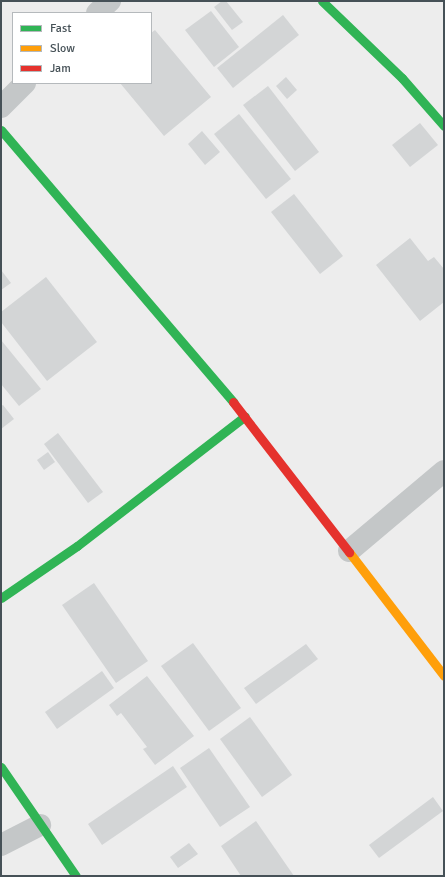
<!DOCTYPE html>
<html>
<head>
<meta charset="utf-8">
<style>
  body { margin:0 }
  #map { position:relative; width:445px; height:877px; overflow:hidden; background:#ededed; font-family:Signika,sans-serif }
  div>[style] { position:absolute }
  .building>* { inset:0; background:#d3d5d6 }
  .street>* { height:22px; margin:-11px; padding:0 11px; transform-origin:11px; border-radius:11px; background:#c4c7c8 }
  .fast>* { height:9px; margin:-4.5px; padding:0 4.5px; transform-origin:4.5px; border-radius:4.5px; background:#30b455 }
  .slow>* { height:9px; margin:-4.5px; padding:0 4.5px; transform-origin:4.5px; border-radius:4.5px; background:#ff9f0a }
  .jam>* { height:9px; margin:-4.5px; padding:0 4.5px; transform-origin:4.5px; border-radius:4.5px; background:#e5322d }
  span { translate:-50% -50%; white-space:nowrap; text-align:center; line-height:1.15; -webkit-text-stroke:4px #fff; paint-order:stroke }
  .frame { position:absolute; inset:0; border:2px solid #465157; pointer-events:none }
  .legend { position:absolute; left:12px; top:12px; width:140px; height:72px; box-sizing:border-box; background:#fff; border:1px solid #b5b9bc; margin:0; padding:5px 7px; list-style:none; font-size:12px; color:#465157 }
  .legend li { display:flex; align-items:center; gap:8px; height:20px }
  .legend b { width:20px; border:1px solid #b5b9bc }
</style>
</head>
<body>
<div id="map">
  <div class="building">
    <div style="clip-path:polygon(222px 1px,226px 1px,243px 22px,232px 30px,214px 7px)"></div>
    <div style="clip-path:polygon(211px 11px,239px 47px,214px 67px,185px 30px)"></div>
    <div style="clip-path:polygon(283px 15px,299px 35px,233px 88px,217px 68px)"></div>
    <div style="clip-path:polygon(155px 30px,211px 97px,164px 136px,120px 83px,151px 83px,151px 33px)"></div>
    <div style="clip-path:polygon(286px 77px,297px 90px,287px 99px,276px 86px)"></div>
    <div style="clip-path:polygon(268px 86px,319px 152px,295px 171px,243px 105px)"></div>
    <div style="clip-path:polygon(239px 114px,291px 179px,266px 199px,214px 134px)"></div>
    <div style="clip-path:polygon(420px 123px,438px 145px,410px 167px,392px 145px)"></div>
    <div style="clip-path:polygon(202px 131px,220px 152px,205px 165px,188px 144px)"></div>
    <div style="clip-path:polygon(294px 194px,343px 256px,320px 274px,271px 212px)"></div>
    <div style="clip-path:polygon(410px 238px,428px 261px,434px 257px,444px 269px,444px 302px,420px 321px,376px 265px)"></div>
    <div style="clip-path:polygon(1px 270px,11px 283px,1px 290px)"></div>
    <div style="clip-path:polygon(46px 277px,97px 342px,47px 381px,1px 322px,1px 312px)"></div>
    <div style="clip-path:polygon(1px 340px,41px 389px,19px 406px,1px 384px)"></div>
    <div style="clip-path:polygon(3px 405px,14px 419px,1px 429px,1px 406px)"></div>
    <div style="clip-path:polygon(58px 433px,103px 492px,88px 503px,44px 444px)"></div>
    <div style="clip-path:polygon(48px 452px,55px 462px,44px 470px,37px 460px)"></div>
    <div style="clip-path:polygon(94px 583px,148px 661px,116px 683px,62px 605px)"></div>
    <div style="clip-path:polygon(193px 643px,241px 708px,209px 731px,161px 666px)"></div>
    <div style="clip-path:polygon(306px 644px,318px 659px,256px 704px,244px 688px)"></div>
    <div style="clip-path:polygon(102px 671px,114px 688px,57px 729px,45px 712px)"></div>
    <div style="clip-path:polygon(147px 676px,194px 736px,155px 765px,143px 749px,147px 747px,121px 713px,117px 716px,109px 705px)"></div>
    <div style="clip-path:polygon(250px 717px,292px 775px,262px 797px,220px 739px)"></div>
    <div style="clip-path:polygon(209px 748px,250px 807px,220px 827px,180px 768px)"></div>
    <div style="clip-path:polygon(173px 766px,187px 787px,102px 845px,88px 824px)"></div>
    <div style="clip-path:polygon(433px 797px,443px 811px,379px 858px,369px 845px)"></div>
    <div style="clip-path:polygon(256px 821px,294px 876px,241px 876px,221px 846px)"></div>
    <div style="clip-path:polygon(189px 843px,198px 854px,178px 868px,170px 857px)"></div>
  </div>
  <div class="street">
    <div style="left:97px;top:13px;width:18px;rotate:-43deg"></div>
    <div style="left:1px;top:107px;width:34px;rotate:-45deg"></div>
    <div style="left:349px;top:551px;width:124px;rotate:-40.1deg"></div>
    <div style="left:1px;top:845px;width:44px;rotate:-27.1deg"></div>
  </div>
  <div class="fast">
    <div style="left:322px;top:1px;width:111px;rotate:43.9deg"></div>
    <div style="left:402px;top:78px;width:64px;rotate:48.8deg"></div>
    <div style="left:1px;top:130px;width:358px;rotate:49.5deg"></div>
    <div style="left:1px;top:598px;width:92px;rotate:-34.4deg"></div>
    <div style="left:77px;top:546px;width:212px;rotate:-37.7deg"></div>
    <div style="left:1px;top:767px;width:132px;rotate:55.5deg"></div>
  </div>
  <div class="slow">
    <div style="left:349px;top:552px;width:156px;rotate:52.5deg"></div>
  </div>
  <div class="jam">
    <div style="left:233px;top:402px;width:190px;rotate:52.3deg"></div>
  </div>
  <div class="frame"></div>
  <ul class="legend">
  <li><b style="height:5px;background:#30b455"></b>Fast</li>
  <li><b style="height:5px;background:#ff9f0a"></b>Slow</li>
  <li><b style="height:5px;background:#e5322d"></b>Jam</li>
  </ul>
</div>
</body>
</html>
